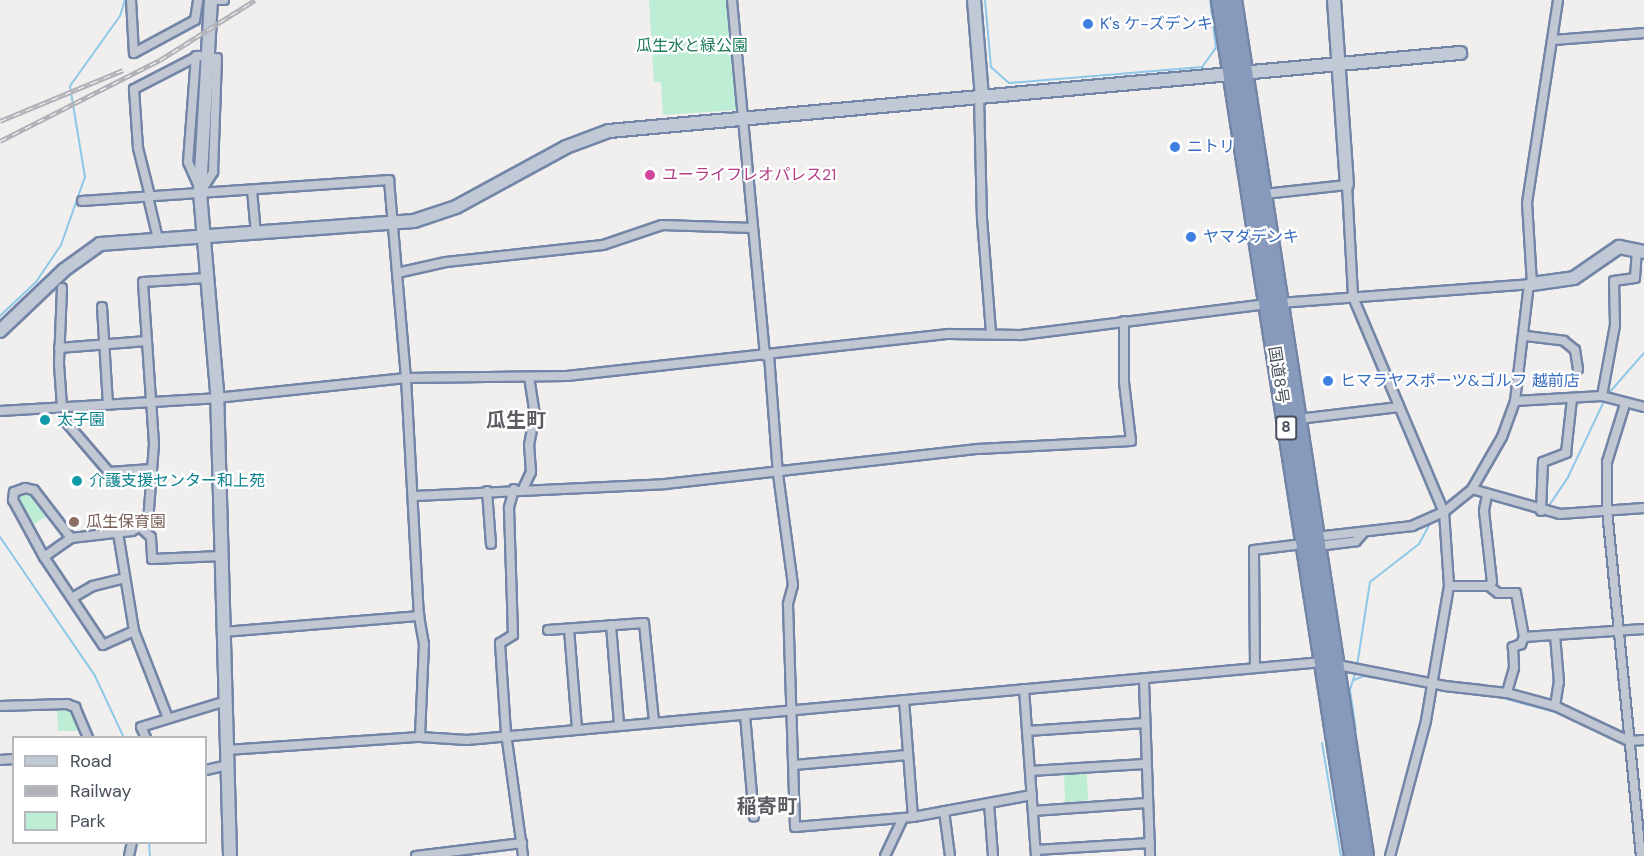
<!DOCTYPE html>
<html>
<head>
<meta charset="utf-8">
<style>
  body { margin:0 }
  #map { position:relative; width:1644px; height:856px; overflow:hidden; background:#f1eeee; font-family:"DM Sans","Noto Sans JP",sans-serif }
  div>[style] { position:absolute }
  .green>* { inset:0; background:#beedd6 }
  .stream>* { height:2px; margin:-1px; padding:0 1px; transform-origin:1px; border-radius:1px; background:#8dc8e8 }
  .roads { filter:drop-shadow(2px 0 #7385a7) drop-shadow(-2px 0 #7385a7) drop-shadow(0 2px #7385a7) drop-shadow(0 -2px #7385a7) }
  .street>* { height:8px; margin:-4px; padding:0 4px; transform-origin:4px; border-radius:4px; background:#c2c8d3 }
  .secondary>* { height:12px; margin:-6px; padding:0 6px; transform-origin:6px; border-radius:6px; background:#c1c9d6 }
  .highway>* { height:16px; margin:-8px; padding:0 8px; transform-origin:8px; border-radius:8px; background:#889abb }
  .rail>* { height:4.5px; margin-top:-2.25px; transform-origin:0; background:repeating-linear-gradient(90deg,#fff 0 7px,#b1b2b8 0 14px); box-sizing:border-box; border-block:2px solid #b1b2b8 }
  .street-bridge>* { height:8px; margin:-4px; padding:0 4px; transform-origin:4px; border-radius:4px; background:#c2c8d3 }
  .dots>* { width:16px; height:16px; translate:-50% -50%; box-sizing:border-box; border:3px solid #fff; border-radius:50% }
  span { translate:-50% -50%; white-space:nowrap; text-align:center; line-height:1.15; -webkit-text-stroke:4.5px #fff; paint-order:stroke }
  .shield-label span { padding:2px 4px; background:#fff; border:2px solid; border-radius:4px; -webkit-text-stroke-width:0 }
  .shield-label { font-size:15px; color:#474f5b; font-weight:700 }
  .shop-label { font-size:16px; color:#366cbe }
  .left { translate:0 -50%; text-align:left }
  .park-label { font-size:16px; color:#1b7957 }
  .hotel-label { font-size:16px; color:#b23c85 }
  .street-label { font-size:16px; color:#474f5b }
  .culture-label { font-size:16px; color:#0d838f }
  .education-label { font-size:16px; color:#785e54 }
  .quarter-label { font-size:20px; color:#5b5d63; font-weight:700 }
  .legend { position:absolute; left:12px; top:736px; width:195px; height:108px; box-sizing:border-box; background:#fff; border:2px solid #b5b9bd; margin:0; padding:8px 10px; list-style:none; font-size:18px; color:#474f5b }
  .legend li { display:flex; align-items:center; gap:12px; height:30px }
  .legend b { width:30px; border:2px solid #b5b9bd }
</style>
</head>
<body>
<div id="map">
  <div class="green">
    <div style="clip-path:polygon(649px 0,729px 0,737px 110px,663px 115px,661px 82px,654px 82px)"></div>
    <div style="clip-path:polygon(31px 492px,50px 514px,30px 527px,15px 497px,16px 493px)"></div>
    <div style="clip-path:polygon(67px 709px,73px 713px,79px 731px,58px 731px,57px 710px)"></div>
    <div style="clip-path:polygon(1081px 771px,1087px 775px,1088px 800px,1065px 804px,1064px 772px)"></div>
  </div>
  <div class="stream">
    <div style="left:985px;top:0;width:67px;rotate:84.9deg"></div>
    <div style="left:991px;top:67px;width:24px;rotate:42deg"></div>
    <div style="left:1009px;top:83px;width:194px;rotate:-4.7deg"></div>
    <div style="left:1202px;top:67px;width:24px;rotate:-54deg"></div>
    <div style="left:1216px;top:48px;width:48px;rotate:-97.1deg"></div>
    <div style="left:0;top:316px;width:50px;rotate:-43.4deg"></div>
    <div style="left:36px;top:282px;width:45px;rotate:-56deg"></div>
    <div style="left:61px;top:245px;width:72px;rotate:-70.6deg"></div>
    <div style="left:85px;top:177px;width:92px;rotate:-99.4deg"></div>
    <div style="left:70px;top:86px;width:86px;rotate:-54.5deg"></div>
    <div style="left:120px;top:16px;width:17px;rotate:-73deg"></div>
    <div style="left:1608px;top:394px;width:55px;rotate:-48.7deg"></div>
    <div style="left:1489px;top:499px;width:56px;rotate:16.5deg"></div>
    <div style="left:1543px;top:515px;width:4px;rotate:-56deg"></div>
    <div style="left:1548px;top:507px;width:36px;rotate:-56deg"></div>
    <div style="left:1568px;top:477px;width:86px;rotate:-64.6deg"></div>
    <div style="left:1447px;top:515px;width:33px;rotate:-40deg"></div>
    <div style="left:1472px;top:494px;width:12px;rotate:20deg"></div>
    <div style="left:0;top:537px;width:168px;rotate:55.6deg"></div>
    <div style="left:95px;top:676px;width:68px;rotate:64.9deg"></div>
    <div style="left:1357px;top:666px;width:85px;rotate:-81.2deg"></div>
    <div style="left:1370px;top:582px;width:62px;rotate:-37.8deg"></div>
    <div style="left:1419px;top:544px;width:24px;rotate:-62deg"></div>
    <div style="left:1430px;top:523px;width:10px;rotate:-24deg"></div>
    <div style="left:1356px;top:671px;width:20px;rotate:108deg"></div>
    <div style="left:1350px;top:690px;width:40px;rotate:81.5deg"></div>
    <div style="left:1354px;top:680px;width:11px;rotate:-22deg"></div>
    <div style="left:1364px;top:676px;width:82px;rotate:9.8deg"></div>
    <div style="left:1495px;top:696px;width:66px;rotate:14.9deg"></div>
    <div style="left:1322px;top:743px;width:115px;rotate:80.5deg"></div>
    <div style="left:149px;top:842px;width:14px;rotate:86deg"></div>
  </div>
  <div class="roads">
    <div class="street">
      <div style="left:131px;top:0;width:53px;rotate:86.8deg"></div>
      <div style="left:134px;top:53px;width:69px;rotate:-28.4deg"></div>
      <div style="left:195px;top:20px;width:20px;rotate:-81deg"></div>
      <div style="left:218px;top:0;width:6px"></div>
      <div style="left:732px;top:0;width:357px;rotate:84.7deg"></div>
      <div style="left:1554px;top:40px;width:90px;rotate:-4.4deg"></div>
      <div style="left:196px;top:56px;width:106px;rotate:94.3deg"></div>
      <div style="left:188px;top:162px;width:30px;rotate:66deg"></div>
      <div style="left:979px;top:97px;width:121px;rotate:88.6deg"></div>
      <div style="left:982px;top:218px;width:114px;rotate:85.5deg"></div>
      <div style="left:252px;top:190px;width:44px;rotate:84.8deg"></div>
      <div style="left:200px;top:193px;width:25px;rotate:-58deg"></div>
      <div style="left:213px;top:172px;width:114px;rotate:-88deg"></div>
      <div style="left:1264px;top:194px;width:83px;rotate:-6.2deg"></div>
      <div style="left:1347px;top:185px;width:112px;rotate:86.9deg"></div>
      <div style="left:1353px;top:297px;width:233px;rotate:67.1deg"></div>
      <div style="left:1444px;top:512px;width:74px;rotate:86.1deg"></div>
      <div style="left:1449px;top:586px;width:137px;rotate:99.7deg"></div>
      <div style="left:1426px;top:721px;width:140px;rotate:104.9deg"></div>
      <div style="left:150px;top:196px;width:49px;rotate:-104deg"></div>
      <div style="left:138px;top:148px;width:59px;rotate:-93.9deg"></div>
      <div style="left:134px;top:89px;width:72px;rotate:-27.3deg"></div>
      <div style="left:148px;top:197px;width:43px;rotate:76.6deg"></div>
      <div style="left:82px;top:201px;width:308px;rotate:-3.9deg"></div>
      <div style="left:389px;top:180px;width:199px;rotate:85.1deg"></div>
      <div style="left:406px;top:378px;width:238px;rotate:86.9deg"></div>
      <div style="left:419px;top:616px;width:28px;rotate:80deg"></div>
      <div style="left:424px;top:644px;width:93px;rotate:92.5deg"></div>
      <div style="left:397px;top:273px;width:50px;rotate:-12.7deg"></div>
      <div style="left:446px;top:262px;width:158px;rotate:-6.2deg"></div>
      <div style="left:603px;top:245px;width:62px;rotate:-18.7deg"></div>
      <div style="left:662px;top:225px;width:90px;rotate:1.9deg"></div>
      <div style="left:62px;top:288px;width:76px;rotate:92.3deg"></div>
      <div style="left:59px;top:364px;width:43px;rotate:86deg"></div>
      <div style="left:102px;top:307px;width:98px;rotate:86.5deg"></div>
      <div style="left:1526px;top:336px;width:38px;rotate:7deg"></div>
      <div style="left:1564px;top:341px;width:14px;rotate:39deg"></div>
      <div style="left:1575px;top:350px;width:19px;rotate:81deg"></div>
      <div style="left:59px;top:348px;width:88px;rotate:-4.5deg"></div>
      <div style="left:769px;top:355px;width:119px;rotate:85.7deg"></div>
      <div style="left:778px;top:474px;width:112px;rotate:82.3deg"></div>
      <div style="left:793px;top:585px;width:20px;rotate:105deg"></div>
      <div style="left:788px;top:604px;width:223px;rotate:88.2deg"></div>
      <div style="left:795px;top:827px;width:118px;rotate:-4.8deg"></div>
      <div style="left:913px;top:817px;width:121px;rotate:-10.5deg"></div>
      <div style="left:1602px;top:396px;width:72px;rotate:-79.6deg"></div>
      <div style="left:1615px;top:325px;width:44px;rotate:-91.3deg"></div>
      <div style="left:1614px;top:281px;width:21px;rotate:-8deg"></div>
      <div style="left:1635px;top:278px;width:27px;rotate:-86deg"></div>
      <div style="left:1515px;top:401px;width:87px;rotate:-3.3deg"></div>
      <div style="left:1602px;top:396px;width:43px;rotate:14.7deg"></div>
      <div style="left:1625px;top:404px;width:61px;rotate:107.2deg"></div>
      <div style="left:1607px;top:462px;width:48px;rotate:90deg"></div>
      <div style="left:1607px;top:510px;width:348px;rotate:84.4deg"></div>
      <div style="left:0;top:411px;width:216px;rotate:-3.4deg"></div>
      <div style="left:216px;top:398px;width:191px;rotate:-6deg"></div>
      <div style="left:406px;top:378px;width:161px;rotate:-0.7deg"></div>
      <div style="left:567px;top:376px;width:384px;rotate:-6.3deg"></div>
      <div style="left:949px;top:334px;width:72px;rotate:0.8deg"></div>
      <div style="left:1021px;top:335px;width:248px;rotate:-7.2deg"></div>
      <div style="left:1267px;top:304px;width:266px;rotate:-4.3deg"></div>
      <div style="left:1532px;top:284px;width:81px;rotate:-93.5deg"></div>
      <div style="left:1527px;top:203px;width:205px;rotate:-81.3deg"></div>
      <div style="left:1298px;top:419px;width:102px;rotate:-6.8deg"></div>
      <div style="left:66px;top:422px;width:66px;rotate:49.3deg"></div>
      <div style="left:109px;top:472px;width:43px;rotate:-4deg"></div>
      <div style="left:514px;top:489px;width:20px;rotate:105deg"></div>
      <div style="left:509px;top:508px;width:127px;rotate:88.2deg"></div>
      <div style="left:513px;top:635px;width:15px;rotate:148deg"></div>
      <div style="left:500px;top:643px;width:90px;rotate:86.2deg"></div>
      <div style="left:506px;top:733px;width:124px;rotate:82.1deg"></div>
      <div style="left:523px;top:489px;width:19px;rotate:-65deg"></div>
      <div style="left:531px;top:472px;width:27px;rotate:-94deg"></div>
      <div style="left:529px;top:445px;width:31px;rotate:-79deg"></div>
      <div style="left:535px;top:415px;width:37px;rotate:-99deg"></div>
      <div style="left:1472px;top:489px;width:91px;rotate:15.9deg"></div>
      <div style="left:1560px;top:514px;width:84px;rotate:-4.1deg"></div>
      <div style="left:487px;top:491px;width:53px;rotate:85.7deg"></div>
      <div style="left:1487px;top:495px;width:16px;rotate:101deg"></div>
      <div style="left:1484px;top:511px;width:71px;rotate:83.6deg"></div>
      <div style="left:1492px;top:582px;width:5px;rotate:127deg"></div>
      <div style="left:414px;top:496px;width:251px;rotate:-2.7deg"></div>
      <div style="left:665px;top:484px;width:315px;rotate:-6.4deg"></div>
      <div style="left:978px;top:449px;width:153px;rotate:-3deg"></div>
      <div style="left:1131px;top:441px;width:59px;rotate:-96.8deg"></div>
      <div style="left:1124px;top:382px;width:61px;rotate:-90deg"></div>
      <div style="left:1541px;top:511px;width:49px;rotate:-87.7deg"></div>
      <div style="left:1543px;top:462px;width:25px;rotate:-21deg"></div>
      <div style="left:1566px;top:453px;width:54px;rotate:-83.7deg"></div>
      <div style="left:139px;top:526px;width:16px;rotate:43deg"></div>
      <div style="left:151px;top:537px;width:22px;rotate:87deg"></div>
      <div style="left:152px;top:559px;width:69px;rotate:-2.5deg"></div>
      <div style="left:118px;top:533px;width:99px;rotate:80.7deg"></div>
      <div style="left:134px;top:631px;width:93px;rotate:68.7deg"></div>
      <div style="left:1316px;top:537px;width:97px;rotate:-6.5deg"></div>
      <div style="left:1412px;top:526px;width:35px;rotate:-24deg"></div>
      <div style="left:1444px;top:512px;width:36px;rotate:-39deg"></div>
      <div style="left:1472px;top:489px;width:60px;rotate:-60deg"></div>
      <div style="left:1502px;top:437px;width:38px;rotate:-70deg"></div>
      <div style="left:1515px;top:401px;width:118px;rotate:-83.2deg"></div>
      <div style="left:1318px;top:546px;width:38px;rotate:-7deg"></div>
      <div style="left:1356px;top:541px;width:12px;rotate:-48deg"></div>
      <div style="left:44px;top:557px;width:65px;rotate:-118.5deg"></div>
      <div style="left:13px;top:500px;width:8px;rotate:-83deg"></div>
      <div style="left:14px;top:492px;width:12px;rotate:-20deg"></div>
      <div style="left:25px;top:488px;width:9px;rotate:13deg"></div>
      <div style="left:34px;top:490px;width:61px;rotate:52.4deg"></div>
      <div style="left:1449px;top:586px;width:40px"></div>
      <div style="left:1489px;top:586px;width:11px;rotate:38deg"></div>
      <div style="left:1498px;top:593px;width:18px"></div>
      <div style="left:1516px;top:593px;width:45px;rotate:79.7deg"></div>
      <div style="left:1524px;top:637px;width:8px;rotate:113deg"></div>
      <div style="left:1521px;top:644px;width:9px;rotate:159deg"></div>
      <div style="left:1513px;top:647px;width:21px;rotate:87deg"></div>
      <div style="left:1514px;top:668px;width:26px;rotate:106deg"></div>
      <div style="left:72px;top:598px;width:24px;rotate:-30deg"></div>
      <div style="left:93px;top:586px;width:33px;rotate:-14deg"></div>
      <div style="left:611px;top:625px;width:99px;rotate:85.4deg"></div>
      <div style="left:569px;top:629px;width:99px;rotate:85.4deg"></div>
      <div style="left:548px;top:630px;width:96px;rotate:-4.2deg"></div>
      <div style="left:644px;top:623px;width:100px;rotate:84.2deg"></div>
      <div style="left:134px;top:631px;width:34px;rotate:156deg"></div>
      <div style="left:103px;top:645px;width:106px;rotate:-123.8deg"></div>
      <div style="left:44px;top:557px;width:33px;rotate:-35deg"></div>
      <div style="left:71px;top:538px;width:61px;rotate:-6.5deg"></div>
      <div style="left:132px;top:531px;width:18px;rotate:-29deg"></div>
      <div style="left:148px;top:522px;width:78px;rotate:-85.6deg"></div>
      <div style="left:154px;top:444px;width:162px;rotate:-93.9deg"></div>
      <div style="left:143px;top:282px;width:64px;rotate:-3.6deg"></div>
      <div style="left:224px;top:632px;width:196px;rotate:-4.7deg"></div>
      <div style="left:1524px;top:637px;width:120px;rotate:-3.8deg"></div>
      <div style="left:1255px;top:667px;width:117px;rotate:-90.5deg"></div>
      <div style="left:1254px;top:550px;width:41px;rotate:-7deg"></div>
      <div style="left:1144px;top:681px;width:175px;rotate:88deg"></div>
      <div style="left:1024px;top:689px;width:167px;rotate:85.9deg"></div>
      <div style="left:904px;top:700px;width:117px;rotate:85.6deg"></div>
      <div style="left:0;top:706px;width:67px;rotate:-1.7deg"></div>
      <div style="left:67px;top:704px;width:9px;rotate:21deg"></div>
      <div style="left:75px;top:707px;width:34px;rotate:67deg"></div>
      <div style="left:1555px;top:706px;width:24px;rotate:-81deg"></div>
      <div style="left:1559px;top:682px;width:47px;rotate:-94.9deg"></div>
      <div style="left:745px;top:715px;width:102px;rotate:85deg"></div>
      <div style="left:1027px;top:731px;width:118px;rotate:-3.9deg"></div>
      <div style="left:146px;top:738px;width:12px;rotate:-114deg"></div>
      <div style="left:141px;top:727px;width:89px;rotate:-17deg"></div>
      <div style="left:227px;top:750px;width:193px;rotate:-3.9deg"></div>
      <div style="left:420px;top:737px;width:47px;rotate:3.7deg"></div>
      <div style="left:467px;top:740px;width:859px;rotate:-5.21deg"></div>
      <div style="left:1322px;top:662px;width:125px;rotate:11deg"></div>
      <div style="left:1445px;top:686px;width:62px;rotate:6.4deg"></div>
      <div style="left:1507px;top:693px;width:50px;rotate:15.2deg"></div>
      <div style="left:1555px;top:706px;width:82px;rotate:25.3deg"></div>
      <div style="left:1629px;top:741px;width:15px;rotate:-4deg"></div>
      <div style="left:0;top:760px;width:14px;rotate:-4deg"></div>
      <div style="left:794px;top:765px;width:114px;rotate:-5deg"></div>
      <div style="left:206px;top:770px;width:22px;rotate:-13deg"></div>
      <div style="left:1030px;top:771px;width:115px;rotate:-3.5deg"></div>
      <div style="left:989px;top:803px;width:53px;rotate:85.7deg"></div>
      <div style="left:944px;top:811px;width:45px;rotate:82.4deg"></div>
      <div style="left:1033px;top:811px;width:114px;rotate:-4deg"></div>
      <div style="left:1036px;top:850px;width:114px;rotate:-3.5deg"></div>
      <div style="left:129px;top:856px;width:14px;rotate:-78deg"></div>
      <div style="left:416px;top:856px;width:107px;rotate:-7deg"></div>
      <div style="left:885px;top:856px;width:42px;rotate:-64.7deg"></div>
    </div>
    <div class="secondary">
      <div style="left:211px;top:0;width:193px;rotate:93.3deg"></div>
      <div style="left:200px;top:193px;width:198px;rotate:85.1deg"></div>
      <div style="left:217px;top:390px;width:466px;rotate:88.4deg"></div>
      <div style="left:974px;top:0;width:97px;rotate:85.3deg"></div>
      <div style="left:1334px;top:0;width:185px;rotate:86deg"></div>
      <div style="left:1532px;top:284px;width:42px;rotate:-8.1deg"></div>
      <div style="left:1574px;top:278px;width:55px;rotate:-34.6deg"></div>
      <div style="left:1619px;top:247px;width:25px;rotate:11deg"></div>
      <div style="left:0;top:331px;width:88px;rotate:-43.6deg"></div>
      <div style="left:64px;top:270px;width:44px;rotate:-35.8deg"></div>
      <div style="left:100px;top:244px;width:315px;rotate:-4.2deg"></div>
      <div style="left:414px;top:221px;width:44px;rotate:-18.4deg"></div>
      <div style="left:456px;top:207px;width:125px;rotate:-28.6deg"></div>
      <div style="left:566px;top:147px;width:46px;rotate:-20.4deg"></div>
      <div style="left:609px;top:131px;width:855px;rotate:-5.24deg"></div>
    </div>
    <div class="highway">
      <div style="left:1220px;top:0;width:866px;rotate:81.17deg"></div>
      <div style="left:1233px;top:0;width:866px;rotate:81.23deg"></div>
    </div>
  </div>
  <div class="rail">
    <div style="left:0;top:121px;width:133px;rotate:-22.5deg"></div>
    <div style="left:0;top:141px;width:179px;rotate:-26.9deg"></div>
    <div style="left:160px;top:60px;width:112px;rotate:-32.3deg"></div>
  </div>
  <div class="street-bridge">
    <div style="left:198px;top:56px;width:19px;rotate:6deg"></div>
  </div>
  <div class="dots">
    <div style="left:1088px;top:24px;background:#3f7fe0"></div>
    <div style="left:1175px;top:147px;background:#3f7fe0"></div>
    <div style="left:650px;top:175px;background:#d1479c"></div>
    <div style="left:1191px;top:237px;background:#3f7fe0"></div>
    <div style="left:1328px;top:381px;background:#3f7fe0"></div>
    <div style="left:45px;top:420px;background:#0f9aa8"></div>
    <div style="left:77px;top:481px;background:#0f9aa8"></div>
    <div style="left:74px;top:522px;background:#8d6e63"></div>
  </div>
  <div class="shield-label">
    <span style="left:1286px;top:428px">8</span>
  </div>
  <div class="shop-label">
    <span class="left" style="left:1100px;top:24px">K's ケ-ズデンキ</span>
    <span class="left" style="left:1187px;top:147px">ニトリ</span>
    <span class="left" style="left:1203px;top:237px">ヤマダデンキ</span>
    <span class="left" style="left:1340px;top:381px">ヒマラヤスポーツ&amp;ゴルフ 越前店</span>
  </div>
  <div class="park-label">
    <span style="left:692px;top:46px">瓜生水と緑公園</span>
  </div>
  <div class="hotel-label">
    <span class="left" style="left:662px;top:175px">ユーライフレオパレス21</span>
  </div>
  <div class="street-label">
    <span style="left:1278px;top:375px;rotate:81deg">国道8号</span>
  </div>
  <div class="culture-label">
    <span class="left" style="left:57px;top:420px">太子園</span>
    <span class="left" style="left:89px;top:481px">介護支援センター和上苑</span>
  </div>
  <div class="education-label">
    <span class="left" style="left:86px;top:522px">瓜生保育園</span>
  </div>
  <div class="quarter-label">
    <span style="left:516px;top:420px">瓜生町</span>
    <span style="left:767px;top:806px">稲寄町</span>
  </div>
  <ul class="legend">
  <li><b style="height:8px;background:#c1c9d6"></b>Road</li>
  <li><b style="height:8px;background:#b1b2b8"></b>Railway</li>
  <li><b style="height:16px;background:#beedd6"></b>Park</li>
  </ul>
</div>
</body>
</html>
